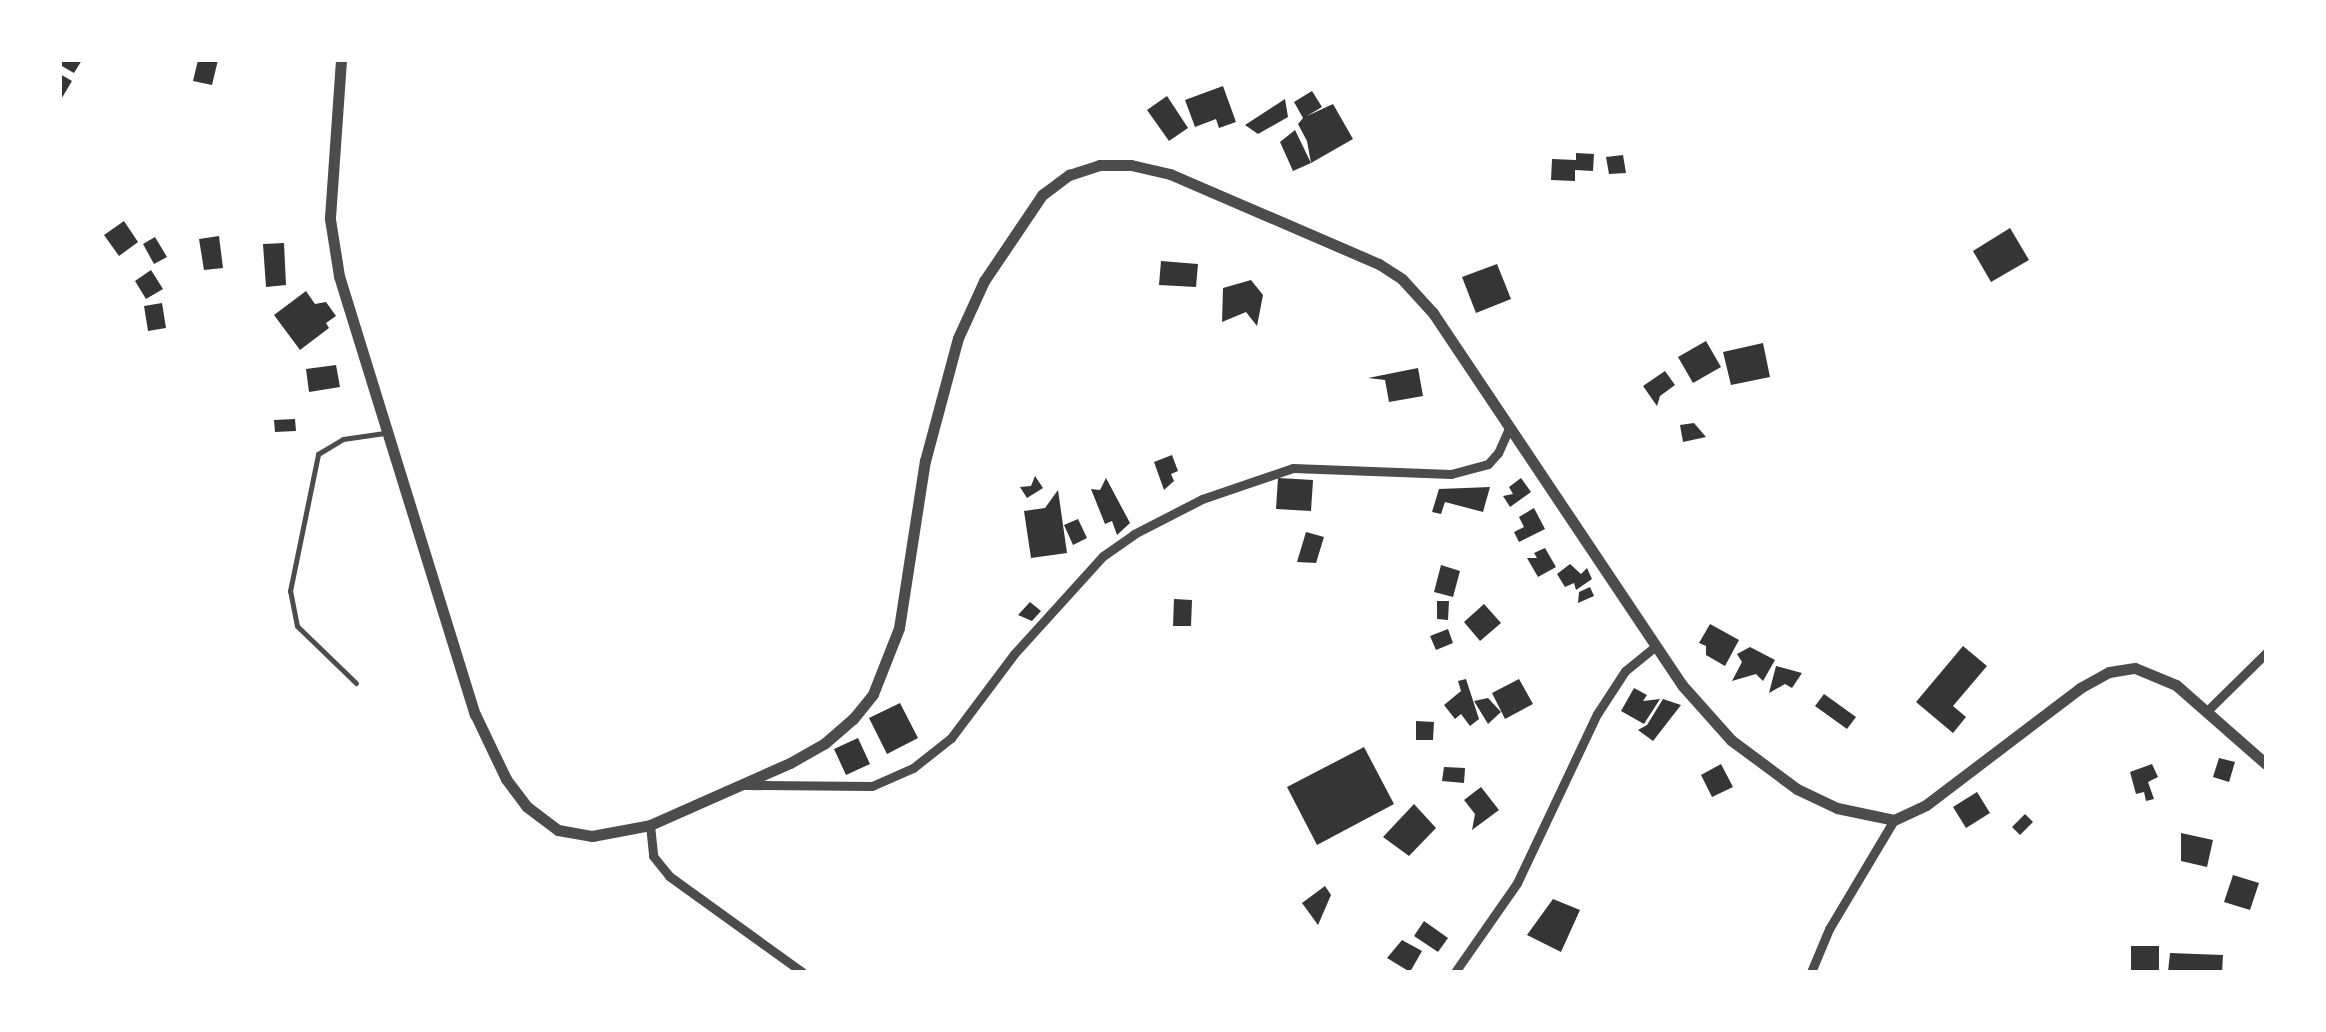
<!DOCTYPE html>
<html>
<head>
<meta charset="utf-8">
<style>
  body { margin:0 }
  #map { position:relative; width:2326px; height:1032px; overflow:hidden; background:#fff; font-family:"Alegreya Sans",sans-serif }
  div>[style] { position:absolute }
  .building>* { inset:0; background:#353535 }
  .service>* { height:5px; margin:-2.5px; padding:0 2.5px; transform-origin:2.5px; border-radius:2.5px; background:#4c4c4c }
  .minor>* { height:9px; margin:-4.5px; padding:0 4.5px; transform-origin:4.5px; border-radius:4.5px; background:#4c4c4c }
  .tertiary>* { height:11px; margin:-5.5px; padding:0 5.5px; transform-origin:5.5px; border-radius:5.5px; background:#4c4c4c }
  span { translate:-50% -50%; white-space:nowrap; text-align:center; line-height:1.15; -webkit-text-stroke:10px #fff; paint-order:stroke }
  .frame { position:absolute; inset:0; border:62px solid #fff; pointer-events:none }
</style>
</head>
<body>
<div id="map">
  <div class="building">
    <div style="clip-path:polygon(60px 60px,82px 60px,74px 73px,60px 65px)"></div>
    <div style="clip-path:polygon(198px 60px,218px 60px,212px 85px,193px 81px)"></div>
    <div style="clip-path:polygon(60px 74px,72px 81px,60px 101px)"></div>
    <div style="clip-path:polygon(1223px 86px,1236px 122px,1219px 128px,1216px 119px,1195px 127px,1185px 100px)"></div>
    <div style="clip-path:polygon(1312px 91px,1322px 107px,1307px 116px,1333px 104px,1353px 139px,1311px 163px,1307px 141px,1298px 124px,1303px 118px,1294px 102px)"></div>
    <div style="clip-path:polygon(1167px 96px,1188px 128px,1169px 141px,1147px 110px)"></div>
    <div style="clip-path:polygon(1285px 99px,1288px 117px,1258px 134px,1245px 125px)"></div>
    <div style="clip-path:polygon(1295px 130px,1311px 163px,1293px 171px,1280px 142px)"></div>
    <div style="clip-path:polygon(1576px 153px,1594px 154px,1593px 171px,1575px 170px,1575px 181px,1551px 180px,1552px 159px,1576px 160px)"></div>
    <div style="clip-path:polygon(1623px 155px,1626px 173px,1609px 174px,1606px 157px)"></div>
    <div style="clip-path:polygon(124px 221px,138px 242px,119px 256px,104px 235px)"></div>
    <div style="clip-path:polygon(2010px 228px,2029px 260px,1991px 282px,1973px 251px)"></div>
    <div style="clip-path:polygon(219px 236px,223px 268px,204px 270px,199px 239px)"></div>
    <div style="clip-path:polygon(155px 237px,167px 257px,154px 264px,143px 244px)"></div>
    <div style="clip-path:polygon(284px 243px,286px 285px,266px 287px,263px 244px)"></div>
    <div style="clip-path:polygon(1161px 261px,1198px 264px,1196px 287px,1159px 285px)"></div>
    <div style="clip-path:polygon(1497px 264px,1511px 299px,1476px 313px,1462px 277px)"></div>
    <div style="clip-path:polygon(151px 270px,163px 289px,146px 299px,135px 281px)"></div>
    <div style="clip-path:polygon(1251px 280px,1263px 295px,1257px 326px,1246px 312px,1222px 322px,1223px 288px)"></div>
    <div style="clip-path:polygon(306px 291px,315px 304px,326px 302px,336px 316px,326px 323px,329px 328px,300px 350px,274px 315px)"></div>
    <div style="clip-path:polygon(162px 303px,166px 328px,148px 331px,144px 306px)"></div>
    <div style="clip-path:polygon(1706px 341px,1721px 367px,1693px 383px,1678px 357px)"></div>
    <div style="clip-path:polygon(1763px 343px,1770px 377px,1731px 385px,1723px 352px)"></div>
    <div style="clip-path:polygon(336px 365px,340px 387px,309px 392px,306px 369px)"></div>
    <div style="clip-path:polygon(1418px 368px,1423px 396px,1389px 402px,1385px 380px,1368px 378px)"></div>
    <div style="clip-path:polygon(1665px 371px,1675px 385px,1660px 396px,1657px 406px,1643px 386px)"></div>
    <div style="clip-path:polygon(295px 419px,296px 431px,275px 432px,274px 420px)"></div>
    <div style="clip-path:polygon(1694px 423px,1706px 437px,1683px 442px,1680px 425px)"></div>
    <div style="clip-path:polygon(1172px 455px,1178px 471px,1171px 474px,1174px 481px,1164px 490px,1154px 462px)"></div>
    <div style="clip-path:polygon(1035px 476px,1043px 488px,1027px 498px,1020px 487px,1031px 486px)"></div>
    <div style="clip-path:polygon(1106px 478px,1130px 523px,1117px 535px,1112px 521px,1105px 524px,1091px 489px,1100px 490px)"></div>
    <div style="clip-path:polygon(1278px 478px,1313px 480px,1311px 511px,1276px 509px)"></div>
    <div style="clip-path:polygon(1521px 478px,1531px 492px,1510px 507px,1503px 496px,1513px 494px,1509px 487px)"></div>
    <div style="clip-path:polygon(1490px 487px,1483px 512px,1445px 502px,1441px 514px,1432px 512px,1439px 489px)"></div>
    <div style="clip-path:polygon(1058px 490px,1067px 553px,1031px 558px,1024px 511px,1045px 508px)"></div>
    <div style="clip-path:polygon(1534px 508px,1545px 529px,1519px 542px,1514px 532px,1524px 527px,1519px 517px)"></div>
    <div style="clip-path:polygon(1078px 519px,1087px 538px,1073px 545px,1064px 525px)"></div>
    <div style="clip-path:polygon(1306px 532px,1324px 537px,1316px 563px,1297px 562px)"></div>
    <div style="clip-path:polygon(1545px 548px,1556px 567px,1538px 577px,1527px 558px,1537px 558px,1534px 553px)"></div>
    <div style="clip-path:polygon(1570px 564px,1581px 574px,1587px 568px,1592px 579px,1576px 590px,1574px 583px,1565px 587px,1557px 574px)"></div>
    <div style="clip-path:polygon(1441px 565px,1460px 571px,1453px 597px,1434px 592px)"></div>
    <div style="clip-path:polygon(1590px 587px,1594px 596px,1578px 603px,1579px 592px)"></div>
    <div style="clip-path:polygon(1174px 599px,1192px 600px,1191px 626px,1173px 626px)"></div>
    <div style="clip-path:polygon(1437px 601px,1449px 601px,1448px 620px,1437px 619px)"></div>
    <div style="clip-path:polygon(1030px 602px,1041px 611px,1032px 621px,1018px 615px)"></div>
    <div style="clip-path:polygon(1484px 604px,1501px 623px,1480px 641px,1464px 622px)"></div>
    <div style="clip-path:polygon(1710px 624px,1739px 640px,1725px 666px,1706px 655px,1706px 646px,1699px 643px)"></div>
    <div style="clip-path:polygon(1448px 629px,1453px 643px,1436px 650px,1430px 636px)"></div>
    <div style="clip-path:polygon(1963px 646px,1987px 666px,1953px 706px,1966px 717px,1953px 733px,1916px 702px)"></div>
    <div style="clip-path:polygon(1750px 647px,1775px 660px,1763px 681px,1756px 674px,1732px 681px,1742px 662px,1737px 654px)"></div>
    <div style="clip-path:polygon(1776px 666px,1802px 673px,1792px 688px,1785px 684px,1769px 693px)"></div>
    <div style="clip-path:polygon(1466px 679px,1479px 719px,1470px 726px,1461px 714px,1455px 719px,1444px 705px,1461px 691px,1458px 681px)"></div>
    <div style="clip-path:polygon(1519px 679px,1533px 704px,1505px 719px,1492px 693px)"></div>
    <div style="clip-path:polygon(1634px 688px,1647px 695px,1643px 701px,1660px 699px,1644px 724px,1621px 711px)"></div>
    <div style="clip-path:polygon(1824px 694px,1856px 717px,1847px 729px,1815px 706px)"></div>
    <div style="clip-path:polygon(1488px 698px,1501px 712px,1488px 724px,1474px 701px)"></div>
    <div style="clip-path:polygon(1663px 699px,1681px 705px,1653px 741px,1638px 730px,1647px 725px)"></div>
    <div style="clip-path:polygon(900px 703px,918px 738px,887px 754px,869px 718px)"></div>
    <div style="clip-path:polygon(1416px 721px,1434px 722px,1433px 740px,1416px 740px)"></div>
    <div style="clip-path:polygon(858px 738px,870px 764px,846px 775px,834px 749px)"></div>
    <div style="clip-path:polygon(1364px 747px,1394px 804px,1317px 845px,1287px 787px)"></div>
    <div style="clip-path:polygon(2219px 758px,2235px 762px,2229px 782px,2213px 777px)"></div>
    <div style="clip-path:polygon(1721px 764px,1733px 787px,1712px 797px,1701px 775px)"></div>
    <div style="clip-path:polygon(2152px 764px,2158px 777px,2148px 782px,2154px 799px,2146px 801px,2144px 792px,2136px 794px,2130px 772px)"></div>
    <div style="clip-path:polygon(1444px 767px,1465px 768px,1464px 783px,1442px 781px)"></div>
    <div style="clip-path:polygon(1481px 787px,1499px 810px,1472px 830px,1475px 814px,1464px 800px)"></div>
    <div style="clip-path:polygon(1977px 792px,1990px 813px,1966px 828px,1953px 807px)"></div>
    <div style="clip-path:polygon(1414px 804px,1436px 828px,1409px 856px,1383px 837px)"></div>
    <div style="clip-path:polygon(2025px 814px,2033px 822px,2020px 835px,2012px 827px)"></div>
    <div style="clip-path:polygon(2181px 833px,2213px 840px,2207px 867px,2181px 861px)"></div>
    <div style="clip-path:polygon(2233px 875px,2259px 883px,2250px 910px,2224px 902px)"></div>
    <div style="clip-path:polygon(1325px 886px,1331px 895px,1318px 925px,1302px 903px)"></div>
    <div style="clip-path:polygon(1553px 899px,1580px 910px,1561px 952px,1527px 935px)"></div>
    <div style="clip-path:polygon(1424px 921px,1448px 938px,1438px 952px,1414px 936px)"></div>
    <div style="clip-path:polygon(1402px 940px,1422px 951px,1410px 972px,1387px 958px)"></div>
    <div style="clip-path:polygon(2131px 946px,2159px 946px,2159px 972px,2131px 972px)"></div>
    <div style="clip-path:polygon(2170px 953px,2223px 955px,2222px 972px,2168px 972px)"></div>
  </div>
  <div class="service">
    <div style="left:356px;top:683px;width:82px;rotate:-136deg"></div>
    <div style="left:297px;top:626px;width:36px;rotate:-101deg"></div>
    <div style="left:290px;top:591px;width:140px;rotate:-78.4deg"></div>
    <div style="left:318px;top:454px;width:29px;rotate:-31deg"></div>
    <div style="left:343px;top:439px;width:42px;rotate:-8.1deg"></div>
  </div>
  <div class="minor">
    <div style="left:2207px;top:711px;width:83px;rotate:-44.5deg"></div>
    <div style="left:744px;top:785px;width:128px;rotate:0.4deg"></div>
    <div style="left:872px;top:786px;width:45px;rotate:-23.7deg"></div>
    <div style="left:913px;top:768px;width:48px;rotate:-38.3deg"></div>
    <div style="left:951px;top:738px;width:105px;rotate:-53.1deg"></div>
    <div style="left:1014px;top:654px;width:132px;rotate:-47.8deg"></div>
    <div style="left:1103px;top:556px;width:38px;rotate:-35deg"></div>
    <div style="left:1134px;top:534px;width:76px;rotate:-27.2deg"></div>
    <div style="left:1202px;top:499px;width:96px;rotate:-18.8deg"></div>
    <div style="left:1293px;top:468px;width:158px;rotate:2.2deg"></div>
    <div style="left:1451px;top:474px;width:38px;rotate:-15deg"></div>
    <div style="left:1488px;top:464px;width:15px;rotate:-48deg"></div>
    <div style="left:1498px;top:453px;width:27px;rotate:-66deg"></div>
    <div style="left:650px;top:825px;width:31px;rotate:84deg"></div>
    <div style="left:653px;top:856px;width:26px;rotate:51deg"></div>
    <div style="left:669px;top:876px;width:164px;rotate:35.8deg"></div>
    <div style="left:1455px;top:972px;width:108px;rotate:-55.1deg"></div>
    <div style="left:1517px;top:883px;width:187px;rotate:-64.7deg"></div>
    <div style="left:1597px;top:714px;width:51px;rotate:-56.9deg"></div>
    <div style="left:1625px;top:671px;width:38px;rotate:-39deg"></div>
    <div style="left:1811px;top:972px;width:47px;rotate:-67.3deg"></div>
    <div style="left:1829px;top:929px;width:127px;rotate:-59.2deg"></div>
  </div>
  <div class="tertiary">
    <div style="left:341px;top:60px;width:159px;rotate:94deg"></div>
    <div style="left:330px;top:219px;width:58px;rotate:81deg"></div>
    <div style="left:339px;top:276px;width:459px;rotate:72.8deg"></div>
    <div style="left:475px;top:714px;width:72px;rotate:64.5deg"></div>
    <div style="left:506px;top:779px;width:34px;rotate:53deg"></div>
    <div style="left:526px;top:806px;width:40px;rotate:37deg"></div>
    <div style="left:558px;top:830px;width:35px;rotate:10deg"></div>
    <div style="left:592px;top:836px;width:59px;rotate:-10.7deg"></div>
    <div style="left:650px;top:825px;width:153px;rotate:-23.9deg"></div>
    <div style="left:790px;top:763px;width:40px;rotate:-29.7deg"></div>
    <div style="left:825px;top:743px;width:37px;rotate:-41deg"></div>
    <div style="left:853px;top:719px;width:32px;rotate:-51deg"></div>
    <div style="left:873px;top:694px;width:71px;rotate:-68.5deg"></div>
    <div style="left:899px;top:628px;width:169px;rotate:-81.2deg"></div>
    <div style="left:925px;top:461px;width:127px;rotate:-75deg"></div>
    <div style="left:958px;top:338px;width:63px;rotate:-65.5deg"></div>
    <div style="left:984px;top:281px;width:104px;rotate:-56deg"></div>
    <div style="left:1042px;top:195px;width:34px;rotate:-37deg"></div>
    <div style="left:1069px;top:175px;width:32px;rotate:-18deg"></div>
    <div style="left:1099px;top:165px;width:32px"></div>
    <div style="left:1131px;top:165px;width:40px;rotate:13deg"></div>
    <div style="left:1170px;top:174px;width:228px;rotate:23.3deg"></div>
    <div style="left:1379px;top:264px;width:27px;rotate:33deg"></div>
    <div style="left:1402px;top:279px;width:46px;rotate:47.6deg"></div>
    <div style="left:1433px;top:313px;width:448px;rotate:56.2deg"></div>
    <div style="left:1682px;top:685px;width:74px;rotate:48.3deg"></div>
    <div style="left:1731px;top:740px;width:82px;rotate:36.6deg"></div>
    <div style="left:1797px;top:789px;width:44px;rotate:25.4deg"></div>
    <div style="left:1837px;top:808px;width:58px;rotate:11.9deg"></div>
    <div style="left:1894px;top:820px;width:35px;rotate:-25deg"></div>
    <div style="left:1926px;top:805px;width:193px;rotate:-37.2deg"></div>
    <div style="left:2080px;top:688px;width:33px;rotate:-29deg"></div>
    <div style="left:2109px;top:672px;width:26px;rotate:-9deg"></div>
    <div style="left:2135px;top:668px;width:44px;rotate:22.5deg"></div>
    <div style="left:2176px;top:685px;width:120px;rotate:41.3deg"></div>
  </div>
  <div class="frame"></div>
</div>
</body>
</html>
